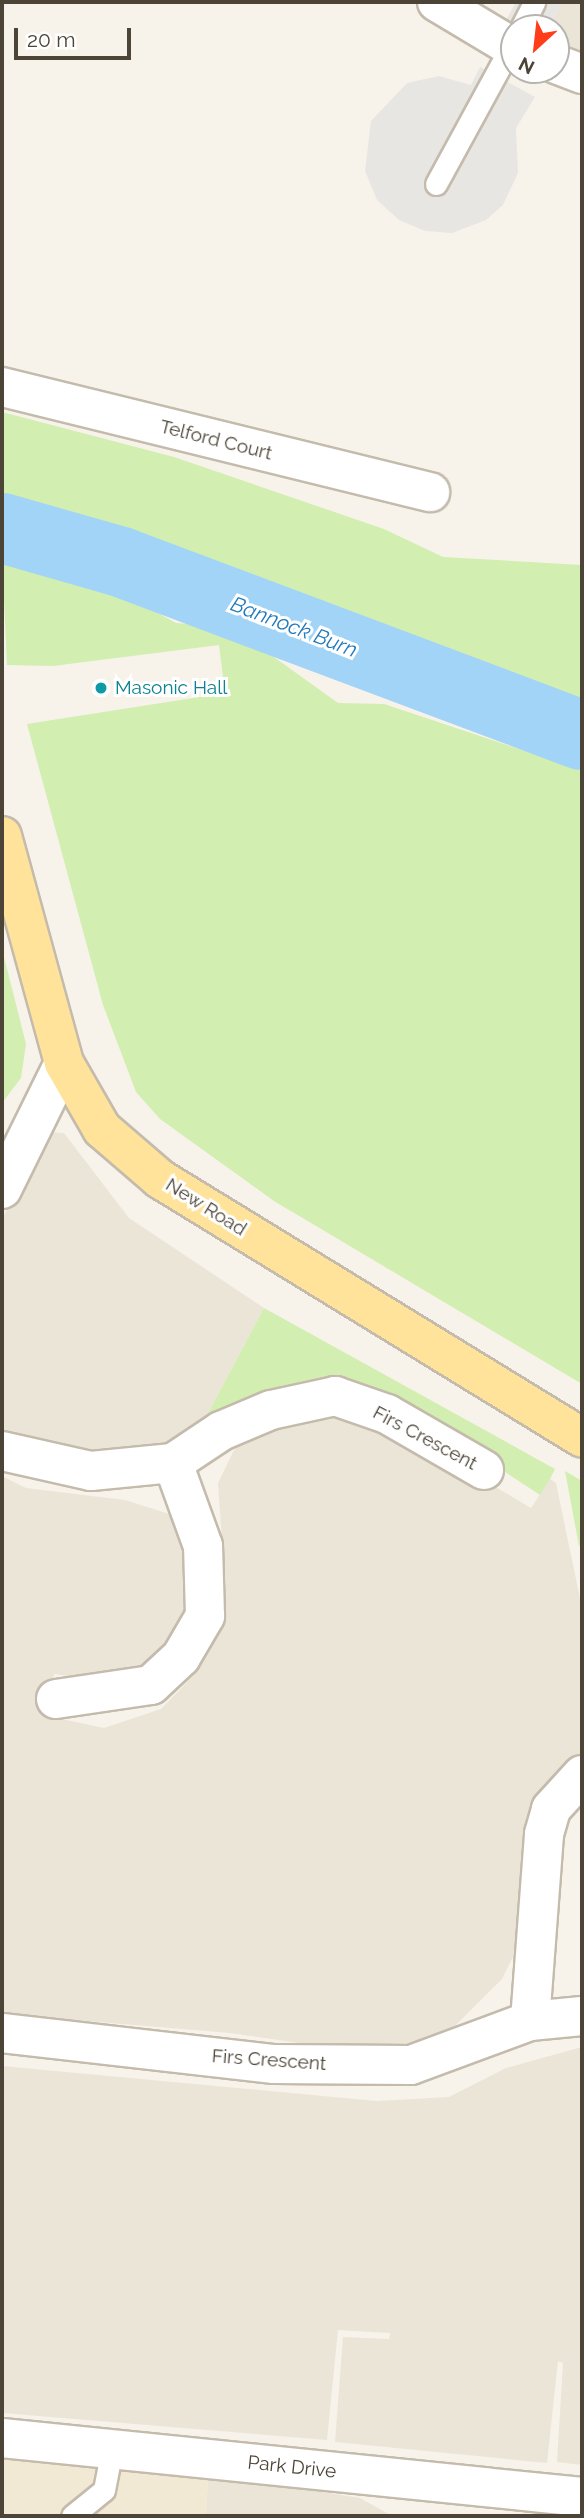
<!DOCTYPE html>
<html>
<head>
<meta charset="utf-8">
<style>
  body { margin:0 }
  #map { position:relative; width:584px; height:2518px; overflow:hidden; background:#f7f3eb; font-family:Raleway,sans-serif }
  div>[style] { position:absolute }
  .residential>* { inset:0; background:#ebe5d8 }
  .education>* { inset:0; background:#f1e9d3 }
  .green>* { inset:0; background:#d2eeb0 }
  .parking>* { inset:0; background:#e8e6e2 }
  .river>* { height:70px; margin:-35px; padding:0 35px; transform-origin:35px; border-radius:35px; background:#a2d4f8 }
  .roads { filter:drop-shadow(2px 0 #c4bbac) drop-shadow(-2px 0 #c4bbac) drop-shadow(0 2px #c4bbac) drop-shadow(0 -2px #c4bbac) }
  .lane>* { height:21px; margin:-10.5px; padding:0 10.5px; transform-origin:10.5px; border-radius:10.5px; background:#fff }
  .street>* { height:38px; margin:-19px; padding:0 19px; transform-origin:19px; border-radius:19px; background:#fff }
  .primary>* { height:38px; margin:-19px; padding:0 19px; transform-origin:19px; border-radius:19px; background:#ffe39b }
  .dots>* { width:19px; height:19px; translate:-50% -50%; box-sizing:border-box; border:4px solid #fff; border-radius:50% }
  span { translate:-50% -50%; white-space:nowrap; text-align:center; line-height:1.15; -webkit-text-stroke:6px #fff; paint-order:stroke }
  .street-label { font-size:19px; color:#4c4437 }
  .culture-label { font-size:19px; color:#0d838f }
  .left { translate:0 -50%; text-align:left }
  .water-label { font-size:21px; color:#227abc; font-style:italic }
  .frame { position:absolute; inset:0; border:4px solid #4c4437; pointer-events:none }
  .north { position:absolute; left:500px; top:14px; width:70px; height:70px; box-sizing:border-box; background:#fff; border:2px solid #b7b4af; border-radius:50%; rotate:207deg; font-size:19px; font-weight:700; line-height:28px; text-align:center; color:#4c4437 }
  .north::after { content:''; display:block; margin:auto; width:24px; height:32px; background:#ff3d19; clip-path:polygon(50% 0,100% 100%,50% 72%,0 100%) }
  .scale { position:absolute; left:14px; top:28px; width:117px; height:32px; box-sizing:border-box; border:4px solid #4c4437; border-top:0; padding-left:9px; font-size:21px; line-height:24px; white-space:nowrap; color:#4c4437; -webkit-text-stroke:5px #fff; paint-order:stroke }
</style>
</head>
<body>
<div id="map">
  <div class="residential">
    <div style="clip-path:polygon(562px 2px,582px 2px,582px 51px,556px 40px,556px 28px,548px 28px)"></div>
    <div style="clip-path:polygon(48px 1132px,64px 1133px,129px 1218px,264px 1308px,197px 1434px,150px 1449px,87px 1455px,2px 1434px,2px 1219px)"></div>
    <div style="clip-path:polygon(332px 1408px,467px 1470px,531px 1508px,550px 1479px,556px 1483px,582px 1608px,582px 1753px,535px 1799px,513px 1957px,502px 1979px,451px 2030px,405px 2049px,361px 2052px,230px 2033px,2px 2014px,2px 1476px,26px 1488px,125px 1500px,176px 1516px,185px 1528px,191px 1605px,171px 1659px,105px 1681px,54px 1674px,48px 1716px,104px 1728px,161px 1709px,197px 1672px,222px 1626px,225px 1584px,218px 1483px,236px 1446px,275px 1424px)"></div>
    <div style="clip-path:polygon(582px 2047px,582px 2465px,557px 2462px,563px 2363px,558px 2361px,547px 2463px,335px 2442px,343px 2337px,389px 2339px,390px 2333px,338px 2330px,327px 2440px,2px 2413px,2px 2066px,377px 2101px,449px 2097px,506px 2068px)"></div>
    <div style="clip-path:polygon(208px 2474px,360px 2498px,392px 2516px,206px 2516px)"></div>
  </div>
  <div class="education">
    <div style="clip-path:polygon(2px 2455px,208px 2474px,206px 2516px,2px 2516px)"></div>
  </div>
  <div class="green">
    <div style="clip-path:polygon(2px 412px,174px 457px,384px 529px,443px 557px,582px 565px,582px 707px,303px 620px,51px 521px,2px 510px)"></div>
    <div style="clip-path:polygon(2px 554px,61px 559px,176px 623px,232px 627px,338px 703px,384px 704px,582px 770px,582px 1384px,274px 1201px,160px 1119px,136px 1092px,103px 1005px,27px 724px,225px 693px,219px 645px,53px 666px,7px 665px)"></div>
    <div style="clip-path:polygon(2px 949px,26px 1044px,21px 1078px,2px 1103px)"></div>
    <div style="clip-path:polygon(264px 1308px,555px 1469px,550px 1479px,540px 1495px,447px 1434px,367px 1394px,197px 1434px)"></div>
    <div style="clip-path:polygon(565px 1471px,582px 1481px,582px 1547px,579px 1546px)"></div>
  </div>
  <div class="parking">
    <div style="clip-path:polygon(516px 2px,562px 2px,548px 28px,519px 28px,506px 20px)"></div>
    <div style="clip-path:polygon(480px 67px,535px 97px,516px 128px,518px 173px,503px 205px,486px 220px,452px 233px,425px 231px,399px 220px,377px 200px,365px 171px,371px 121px,407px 83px,439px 76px,471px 85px)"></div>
  </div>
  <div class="river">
    <div style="left:2px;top:528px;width:124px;rotate:15.9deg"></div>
    <div style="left:121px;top:562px;width:492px;rotate:20.6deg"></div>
  </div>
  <div class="roads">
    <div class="lane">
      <div style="left:521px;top:28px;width:29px;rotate:-63deg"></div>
      <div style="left:436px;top:184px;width:163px;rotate:-61.4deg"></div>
      <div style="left:72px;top:2516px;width:41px;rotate:-39.1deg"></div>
      <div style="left:104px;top:2490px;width:42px;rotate:-79deg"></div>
    </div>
    <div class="street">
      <div style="left:437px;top:2px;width:90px;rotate:30.9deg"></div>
      <div style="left:556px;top:64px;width:28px;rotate:21deg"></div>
      <div style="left:2px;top:387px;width:441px;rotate:13.8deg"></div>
      <div style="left:2px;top:1189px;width:140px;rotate:-63.8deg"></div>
      <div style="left:2px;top:1451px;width:91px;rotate:12.7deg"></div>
      <div style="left:91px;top:1471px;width:82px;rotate:-5.6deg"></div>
      <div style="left:173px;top:1463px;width:58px;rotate:-33.7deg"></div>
      <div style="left:221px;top:1431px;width:54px;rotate:-22.8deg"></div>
      <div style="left:271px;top:1410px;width:66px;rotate:-12.3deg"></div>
      <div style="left:335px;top:1396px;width:55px;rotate:19.1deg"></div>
      <div style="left:387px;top:1414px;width:112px;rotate:30deg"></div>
      <div style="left:56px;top:1699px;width:96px;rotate:-8.4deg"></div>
      <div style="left:151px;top:1685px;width:41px;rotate:-43deg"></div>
      <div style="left:181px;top:1657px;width:48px;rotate:-59.7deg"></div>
      <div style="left:205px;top:1616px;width:70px;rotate:-91.6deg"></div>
      <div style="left:203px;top:1546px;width:88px;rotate:-109.9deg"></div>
      <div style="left:530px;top:2021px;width:188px;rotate:-85.7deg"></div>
      <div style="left:544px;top:1834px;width:26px;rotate:-74deg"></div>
      <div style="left:551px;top:1809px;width:46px;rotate:-47.6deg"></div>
      <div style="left:2px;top:2033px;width:274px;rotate:6.5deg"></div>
      <div style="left:274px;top:2064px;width:137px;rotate:0.4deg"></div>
      <div style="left:411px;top:2065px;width:127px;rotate:-20.3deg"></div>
      <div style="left:530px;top:2021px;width:52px;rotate:-5.5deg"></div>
      <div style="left:2px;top:2438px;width:583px;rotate:5.81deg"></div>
    </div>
    <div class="primary">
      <div style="left:2px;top:836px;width:235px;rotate:74.7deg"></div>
      <div style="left:64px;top:1063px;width:76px;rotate:60.1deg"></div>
      <div style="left:102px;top:1129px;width:77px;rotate:40.8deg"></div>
      <div style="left:160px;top:1179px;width:495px;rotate:31.5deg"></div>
    </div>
  </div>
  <div class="dots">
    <div style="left:101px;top:688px;background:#0f9aa8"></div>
  </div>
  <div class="street-label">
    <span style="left:216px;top:440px;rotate:14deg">Telford Court</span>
    <span style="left:206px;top:1207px;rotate:32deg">New Road</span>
    <span style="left:425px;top:1438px;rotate:28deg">Firs Crescent</span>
    <span style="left:269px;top:2060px;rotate:4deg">Firs Crescent</span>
    <span style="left:292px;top:2467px;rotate:6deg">Park Drive</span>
  </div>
  <div class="culture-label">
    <span class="left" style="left:115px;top:688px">Masonic Hall</span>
  </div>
  <div class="water-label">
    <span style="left:294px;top:627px;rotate:21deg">Bannock Burn</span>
  </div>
  <div class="frame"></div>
  <div class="north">N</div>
  <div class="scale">20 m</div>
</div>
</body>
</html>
